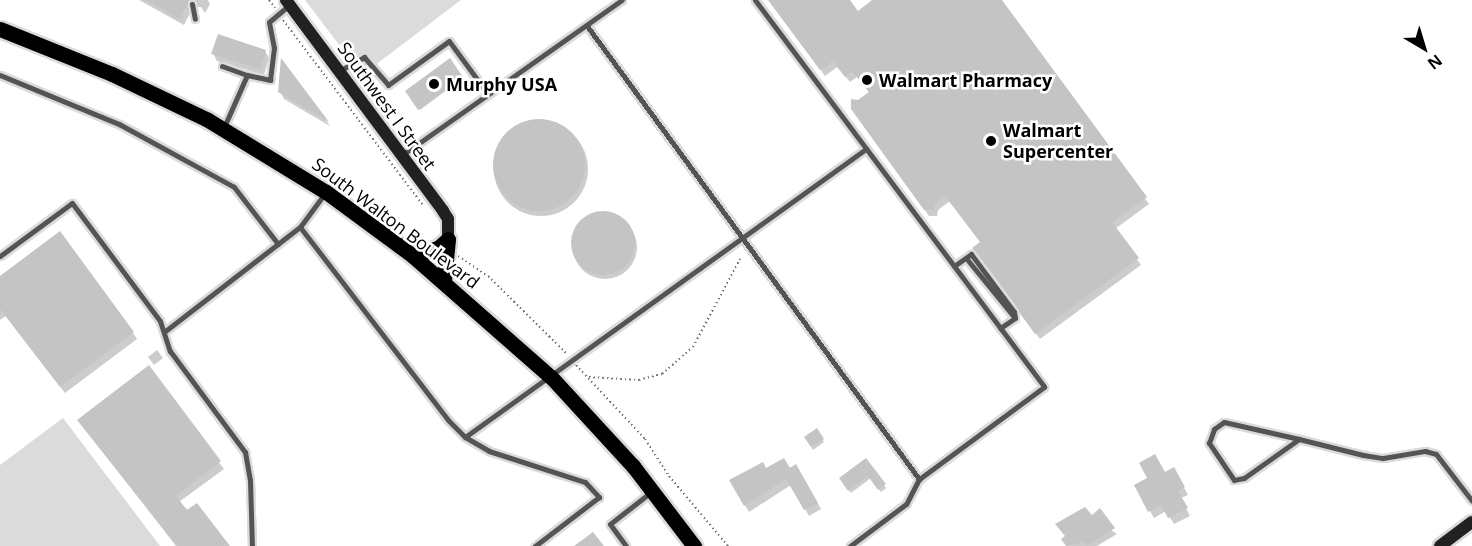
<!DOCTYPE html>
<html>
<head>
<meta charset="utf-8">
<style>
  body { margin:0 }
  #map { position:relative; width:1472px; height:546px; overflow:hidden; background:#fff; font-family:"Open Sans",sans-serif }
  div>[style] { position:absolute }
  .green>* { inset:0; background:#dbdbdb }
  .shadow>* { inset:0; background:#0003 }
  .round { border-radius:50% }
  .building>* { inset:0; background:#c4c4c4 }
  .path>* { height:2px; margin-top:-1px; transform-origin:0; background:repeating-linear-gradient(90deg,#767676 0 1.5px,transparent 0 4.5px) }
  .roads { filter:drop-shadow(2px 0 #dbdbdb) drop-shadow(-2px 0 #dbdbdb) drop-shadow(0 2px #dbdbdb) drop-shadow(0 -2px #dbdbdb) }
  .lane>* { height:5px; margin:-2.5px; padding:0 2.5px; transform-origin:2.5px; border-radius:2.5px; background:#545454 }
  .secondary>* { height:12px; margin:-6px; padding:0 6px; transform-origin:6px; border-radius:6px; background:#212121 }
  .primary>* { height:15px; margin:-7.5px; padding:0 7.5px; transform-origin:7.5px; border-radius:7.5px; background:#000 }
  .dots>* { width:16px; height:16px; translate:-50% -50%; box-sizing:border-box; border:3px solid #fff; border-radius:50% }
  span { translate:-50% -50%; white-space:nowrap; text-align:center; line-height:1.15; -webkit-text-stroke:5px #fff; paint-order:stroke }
  .poi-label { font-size:18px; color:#000; font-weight:700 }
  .left { translate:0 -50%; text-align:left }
  .street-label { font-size:18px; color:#000 }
  .north { position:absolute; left:1394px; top:18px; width:60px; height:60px; -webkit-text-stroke:4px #fff; paint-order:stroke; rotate:142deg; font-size:16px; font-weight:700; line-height:24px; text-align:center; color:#000 }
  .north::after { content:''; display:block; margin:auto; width:21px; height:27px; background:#000; clip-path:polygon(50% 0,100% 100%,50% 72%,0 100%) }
</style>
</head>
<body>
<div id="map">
  <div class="green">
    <div style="clip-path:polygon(305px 0,461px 0,362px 75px)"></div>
    <div style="clip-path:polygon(63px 418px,160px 546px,0 546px,0 465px)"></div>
  </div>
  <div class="shadow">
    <div style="clip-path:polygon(139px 0,208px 0,210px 4px,205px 13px,201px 7px,193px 7px,184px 25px)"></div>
    <div style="clip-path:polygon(769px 0,848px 0,857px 13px,875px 0,1000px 0,1149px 204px,1115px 229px,1141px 265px,1040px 339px,978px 255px,981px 243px,950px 201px,938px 210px,937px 216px,929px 216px,856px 115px,859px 102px,870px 93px,857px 77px,850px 82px,837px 67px,825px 76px)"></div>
    <div style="clip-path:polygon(265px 51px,269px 58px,264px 75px,217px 61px,213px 53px)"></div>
    <div style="clip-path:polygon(450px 61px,463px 78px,420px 110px,407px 92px)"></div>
    <div style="clip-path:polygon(282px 62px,328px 123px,330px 126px,284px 99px,280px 91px)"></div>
    <div class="round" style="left:494px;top:122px;width:94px;height:94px"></div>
    <div class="round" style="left:573px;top:215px;width:64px;height:64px"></div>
    <div style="clip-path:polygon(0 278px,133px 333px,137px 339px,65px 393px,6px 316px,0 320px)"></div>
    <div style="clip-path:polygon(157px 350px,163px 358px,154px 365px,148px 357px)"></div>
    <div style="clip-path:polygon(148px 367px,224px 469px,179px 502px,228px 546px,176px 546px,78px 420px)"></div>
    <div style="clip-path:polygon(817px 430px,824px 442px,813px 450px,806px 438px)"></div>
    <div style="clip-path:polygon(865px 460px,886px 488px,881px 492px,871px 478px,851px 493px,841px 478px)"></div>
    <div style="clip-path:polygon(796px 466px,821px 509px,809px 516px,791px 485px,749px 512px,731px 481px)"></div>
    <div style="clip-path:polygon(1174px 469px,1188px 495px,1181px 498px,1190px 516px,1174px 524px,1166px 511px,1154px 518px,1136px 486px)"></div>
    <div style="clip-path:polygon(1091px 517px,1117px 534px,1097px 546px,1067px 546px,1063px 539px)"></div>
  </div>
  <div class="building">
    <div style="clip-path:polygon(146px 0,189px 0,180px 19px)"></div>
    <div style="clip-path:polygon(768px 0,850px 0,858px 11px,872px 0,1002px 0,1147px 197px,1112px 222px,1139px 258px,1035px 334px,972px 248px,980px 242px,945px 196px,935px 203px,934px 210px,924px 210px,851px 109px,851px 99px,858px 100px,869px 92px,852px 71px,845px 77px,833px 61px,820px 70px)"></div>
    <div style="clip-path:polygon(218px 34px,266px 50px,260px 69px,211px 54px)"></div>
    <div style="clip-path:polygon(281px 58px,329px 122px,278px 92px)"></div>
    <div style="clip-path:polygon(450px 58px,463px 77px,418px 110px,405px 91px)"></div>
    <div class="round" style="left:493px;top:119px;width:92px;height:92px"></div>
    <div class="round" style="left:571px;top:211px;width:64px;height:64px"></div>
    <div style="clip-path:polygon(60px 231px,134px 332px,60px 387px,0 309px,0 276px)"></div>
    <div style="clip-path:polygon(149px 365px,221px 461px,176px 496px,187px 510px,197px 503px,230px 546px,177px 546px,77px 420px)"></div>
    <div style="clip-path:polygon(817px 428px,824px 439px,811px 447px,804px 437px)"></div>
    <div style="clip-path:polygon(1155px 454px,1165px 472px,1174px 467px,1185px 487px,1178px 491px,1188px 508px,1168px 518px,1161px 505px,1148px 512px,1134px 485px,1147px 478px,1139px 463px)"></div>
    <div style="clip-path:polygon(784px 458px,790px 468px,796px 464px,818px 503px,804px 510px,786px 479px,744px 506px,729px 480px,763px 462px,766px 468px)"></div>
    <div style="clip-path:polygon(866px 458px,886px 484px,878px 490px,868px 476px,848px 491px,839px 478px)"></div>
    <div style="clip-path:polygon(1085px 507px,1092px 515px,1100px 508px,1115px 528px,1087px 546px,1083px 542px,1066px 546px,1061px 539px,1065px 536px,1055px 524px)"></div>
    <div style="clip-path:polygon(593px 532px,604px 546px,574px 546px)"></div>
  </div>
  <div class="path">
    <div style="left:269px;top:0;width:10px;rotate:53deg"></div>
    <div style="left:283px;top:20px;width:232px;rotate:52.9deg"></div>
    <div style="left:458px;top:256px;width:36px;rotate:34deg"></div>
    <div style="left:488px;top:276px;width:111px;rotate:44.6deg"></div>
    <div style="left:576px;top:365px;width:101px;rotate:47deg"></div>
    <div style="left:645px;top:439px;width:44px;rotate:57deg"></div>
    <div style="left:669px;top:476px;width:92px;rotate:49.9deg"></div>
    <div style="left:589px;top:377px;width:50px;rotate:3.4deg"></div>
    <div style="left:639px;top:380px;width:24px;rotate:-15deg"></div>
    <div style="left:662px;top:374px;width:41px;rotate:-41.1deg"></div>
    <div style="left:693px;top:347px;width:100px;rotate:-61.9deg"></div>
  </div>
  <div class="roads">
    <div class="lane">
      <div style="left:755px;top:0;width:483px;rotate:53.2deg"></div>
      <div style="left:1044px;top:387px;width:155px;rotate:143.6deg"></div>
      <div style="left:919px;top:479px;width:28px;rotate:117deg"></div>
      <div style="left:906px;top:504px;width:70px;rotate:143.1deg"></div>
      <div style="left:192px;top:4px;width:15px;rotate:79deg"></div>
      <div style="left:587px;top:26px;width:562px;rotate:53.76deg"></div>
      <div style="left:222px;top:66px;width:27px;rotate:20deg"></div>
      <div style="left:339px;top:71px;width:29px;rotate:-29deg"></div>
      <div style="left:364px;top:57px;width:37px;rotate:49deg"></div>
      <div style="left:388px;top:85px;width:75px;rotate:-35.8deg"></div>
      <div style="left:449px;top:41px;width:66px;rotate:53.7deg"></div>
      <div style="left:0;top:75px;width:129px;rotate:22.4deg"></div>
      <div style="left:119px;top:124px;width:131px;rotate:28.7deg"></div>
      <div style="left:234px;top:187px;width:72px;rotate:52.3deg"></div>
      <div style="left:224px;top:127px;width:57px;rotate:-66.1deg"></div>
      <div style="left:247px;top:75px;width:24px;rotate:12deg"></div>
      <div style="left:270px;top:80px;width:32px;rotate:-83deg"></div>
      <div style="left:274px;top:48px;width:26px;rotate:-101deg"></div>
      <div style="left:269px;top:22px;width:26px;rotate:-40deg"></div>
      <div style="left:402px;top:155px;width:269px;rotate:-35.2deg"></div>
      <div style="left:300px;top:227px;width:243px;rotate:52.5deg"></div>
      <div style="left:448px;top:420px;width:24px;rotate:45deg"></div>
      <div style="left:465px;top:437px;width:28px;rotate:30deg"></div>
      <div style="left:489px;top:451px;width:101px;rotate:17.9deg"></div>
      <div style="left:585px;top:482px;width:21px;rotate:47deg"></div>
      <div style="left:599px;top:497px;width:81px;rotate:142.6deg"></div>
      <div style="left:0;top:256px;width:89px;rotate:-36.4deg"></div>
      <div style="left:72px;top:203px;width:147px;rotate:53.3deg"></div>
      <div style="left:160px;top:321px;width:32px;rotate:72deg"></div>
      <div style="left:170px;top:351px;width:126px;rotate:53.4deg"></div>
      <div style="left:245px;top:452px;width:28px;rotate:80deg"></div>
      <div style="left:250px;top:480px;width:66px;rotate:88.3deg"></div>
      <div style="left:966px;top:258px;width:77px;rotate:50.8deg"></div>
      <div style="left:954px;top:266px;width:21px;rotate:-35deg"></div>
      <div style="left:971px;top:254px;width:72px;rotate:53.4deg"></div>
      <div style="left:1014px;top:312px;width:6px;rotate:81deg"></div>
      <div style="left:1015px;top:318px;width:18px;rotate:146deg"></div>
      <div style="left:164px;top:332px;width:172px;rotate:-37.7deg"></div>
      <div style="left:300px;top:227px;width:42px;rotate:-53.7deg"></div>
      <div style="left:465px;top:437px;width:494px;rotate:-35.7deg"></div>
      <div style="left:1299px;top:439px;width:67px;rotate:144.7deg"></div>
      <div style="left:1244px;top:478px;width:10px;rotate:169deg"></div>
      <div style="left:1234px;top:480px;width:45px;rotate:-124deg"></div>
      <div style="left:1209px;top:443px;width:15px;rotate:-70deg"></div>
      <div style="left:1214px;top:429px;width:12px;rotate:-35deg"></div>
      <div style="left:1224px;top:422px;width:77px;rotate:12.8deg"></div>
      <div style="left:1299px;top:439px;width:66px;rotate:14deg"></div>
      <div style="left:1363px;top:455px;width:20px;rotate:9deg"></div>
      <div style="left:1383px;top:458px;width:43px;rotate:-9.5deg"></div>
      <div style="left:1425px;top:451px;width:11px;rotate:15deg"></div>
      <div style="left:1436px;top:454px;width:59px;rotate:52.5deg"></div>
      <div style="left:626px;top:546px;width:27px;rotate:-126deg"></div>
      <div style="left:610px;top:524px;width:52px;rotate:-38deg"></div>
    </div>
    <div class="secondary">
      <div style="left:286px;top:0;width:263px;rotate:53.3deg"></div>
      <div style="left:443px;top:211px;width:9px;rotate:58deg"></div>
      <div style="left:448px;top:219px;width:20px;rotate:90deg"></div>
      <div style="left:1440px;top:546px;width:40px;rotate:-37deg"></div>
    </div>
    <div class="primary">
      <div style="left:0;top:29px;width:121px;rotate:21.9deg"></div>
      <div style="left:112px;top:74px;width:106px;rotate:25.6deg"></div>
      <div style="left:208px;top:120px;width:138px;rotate:31.4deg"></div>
      <div style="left:326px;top:192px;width:108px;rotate:36.3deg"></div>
      <div style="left:413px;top:256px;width:185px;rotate:41.3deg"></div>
      <div style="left:552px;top:378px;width:120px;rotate:47.4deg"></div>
      <div style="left:633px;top:466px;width:101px;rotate:52.7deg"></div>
      <div style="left:413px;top:256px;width:26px;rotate:-18deg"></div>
      <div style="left:438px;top:248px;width:13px;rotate:-42deg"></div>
      <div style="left:444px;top:280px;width:41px;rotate:-84.4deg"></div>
    </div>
  </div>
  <div class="dots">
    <div style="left:867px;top:80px;background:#000"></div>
    <div style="left:434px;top:84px;background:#000"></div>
    <div style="left:991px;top:141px;background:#000"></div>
  </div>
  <div class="poi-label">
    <span class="left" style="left:879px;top:80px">Walmart Pharmacy</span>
    <span class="left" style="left:446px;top:84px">Murphy USA</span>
    <span class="left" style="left:1003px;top:141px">Walmart<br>Supercenter</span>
  </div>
  <div class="street-label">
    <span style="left:387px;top:106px;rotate:54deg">Southwest I Street</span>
    <span style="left:396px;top:223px;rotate:37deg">South Walton Boulevard</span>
  </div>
  <div class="north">N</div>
</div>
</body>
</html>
